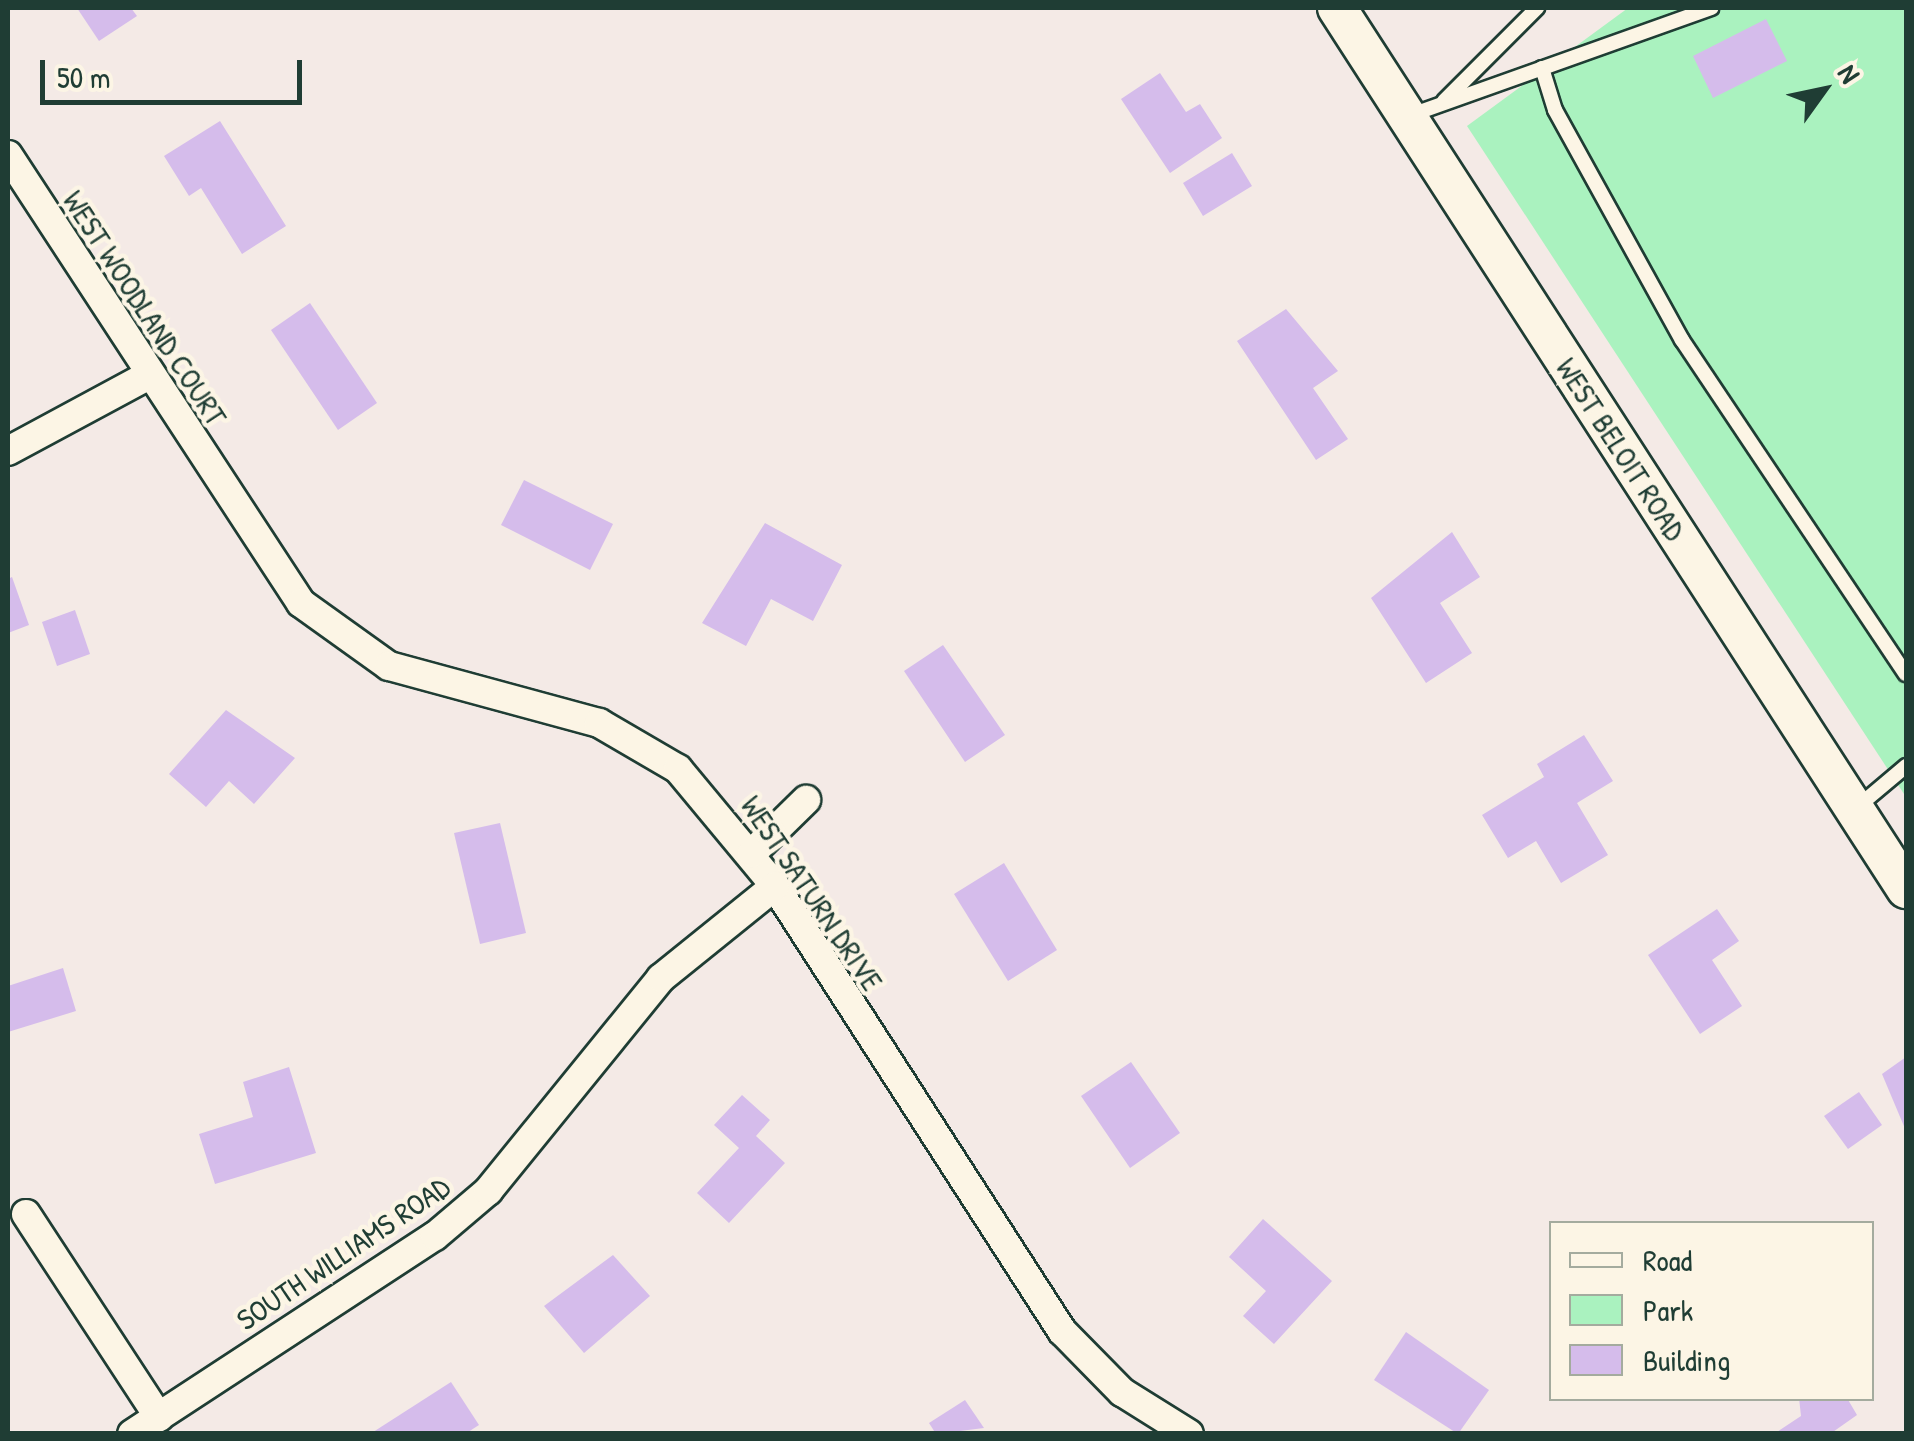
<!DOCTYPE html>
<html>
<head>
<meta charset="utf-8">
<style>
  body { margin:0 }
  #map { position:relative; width:1914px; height:1441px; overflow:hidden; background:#f4eae6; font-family:"Patrick Hand",sans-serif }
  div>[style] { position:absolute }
  .green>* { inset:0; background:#aaf2bf }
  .building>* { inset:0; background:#d5bceb }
  .roads { filter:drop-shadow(2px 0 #1f3d34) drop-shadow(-2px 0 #1f3d34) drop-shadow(0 2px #1f3d34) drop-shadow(0 -2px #1f3d34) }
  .service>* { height:14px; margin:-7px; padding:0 7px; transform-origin:7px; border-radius:7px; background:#fcf5e5 }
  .minor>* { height:28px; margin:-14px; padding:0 14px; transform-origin:14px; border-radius:14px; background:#fcf5e5 }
  .secondary>* { height:38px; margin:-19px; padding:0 19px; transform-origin:19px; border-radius:19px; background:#fcf5e5 }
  span { translate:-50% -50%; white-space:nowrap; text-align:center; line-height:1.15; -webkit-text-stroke:9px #fcf5e5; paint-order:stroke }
  .street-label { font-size:30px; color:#1f3d34 }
  .frame { position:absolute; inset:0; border:10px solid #1f3d34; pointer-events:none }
  .legend { position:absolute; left:1549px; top:1221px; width:325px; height:180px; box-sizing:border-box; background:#fcf5e5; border:2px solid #a4ab9e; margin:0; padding:12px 18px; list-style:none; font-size:30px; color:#1f3d34 }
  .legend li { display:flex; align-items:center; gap:20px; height:50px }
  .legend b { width:50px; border:2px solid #a4ab9e }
  .north { position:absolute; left:1774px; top:40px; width:100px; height:100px; -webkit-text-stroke:8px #fcf5e5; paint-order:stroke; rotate:57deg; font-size:28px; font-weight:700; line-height:40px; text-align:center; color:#1f3d34 }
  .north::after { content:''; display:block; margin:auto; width:35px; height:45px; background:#1f3d34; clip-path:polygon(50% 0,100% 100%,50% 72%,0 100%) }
  .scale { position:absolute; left:40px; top:60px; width:262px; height:45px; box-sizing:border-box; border:5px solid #1f3d34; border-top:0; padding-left:12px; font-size:30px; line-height:35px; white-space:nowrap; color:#1f3d34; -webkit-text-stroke:8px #fcf5e5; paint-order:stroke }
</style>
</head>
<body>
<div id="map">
  <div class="green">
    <div style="clip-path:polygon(1628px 8px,1906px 8px,1906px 797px,1467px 126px)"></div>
  </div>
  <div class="building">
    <div style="clip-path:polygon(77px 8px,131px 8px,137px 16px,99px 41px)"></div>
    <div style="clip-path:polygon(1766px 19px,1787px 61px,1713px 98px,1693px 56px)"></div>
    <div style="clip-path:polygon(1160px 73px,1186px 112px,1200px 104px,1222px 138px,1170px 173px,1121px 99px)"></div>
    <div style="clip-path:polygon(220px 121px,286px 226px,242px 254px,201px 188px,189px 196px,164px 156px)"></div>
    <div style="clip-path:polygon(1232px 153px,1252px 186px,1203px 216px,1183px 183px)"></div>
    <div style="clip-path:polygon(310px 303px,377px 403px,338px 430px,271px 330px)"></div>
    <div style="clip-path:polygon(1286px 309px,1338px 371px,1313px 388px,1348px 439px,1316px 460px,1237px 341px)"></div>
    <div style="clip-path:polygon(524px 480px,613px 524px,590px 570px,501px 525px)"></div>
    <div style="clip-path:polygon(765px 523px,842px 565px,813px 621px,771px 599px,746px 646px,702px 623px)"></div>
    <div style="clip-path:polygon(1452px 532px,1480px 577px,1440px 603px,1472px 653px,1426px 683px,1371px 598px)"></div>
    <div style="clip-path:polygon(12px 577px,29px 625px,8px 633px,8px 579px)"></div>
    <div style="clip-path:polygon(75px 610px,90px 654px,57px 666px,42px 622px)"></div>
    <div style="clip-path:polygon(943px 645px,1005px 735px,965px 762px,904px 671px)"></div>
    <div style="clip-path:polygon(226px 710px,295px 758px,254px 804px,229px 781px,206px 807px,169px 774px)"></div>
    <div style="clip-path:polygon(1584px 735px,1613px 781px,1577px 803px,1608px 855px,1561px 883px,1536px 841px,1508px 858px,1482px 815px,1544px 777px,1537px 764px)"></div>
    <div style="clip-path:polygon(500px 823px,526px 933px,480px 944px,454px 833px)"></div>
    <div style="clip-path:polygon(1004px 863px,1057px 950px,1008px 981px,954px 894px)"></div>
    <div style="clip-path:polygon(1717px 909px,1739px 941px,1712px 960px,1742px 1006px,1700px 1034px,1648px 955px)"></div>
    <div style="clip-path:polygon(63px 968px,76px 1011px,8px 1032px,8px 986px)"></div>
    <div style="clip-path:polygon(1906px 1057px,1906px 1131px,1882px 1074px)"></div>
    <div style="clip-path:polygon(1131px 1062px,1180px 1133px,1130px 1168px,1081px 1096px)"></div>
    <div style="clip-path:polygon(289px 1067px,316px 1153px,215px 1184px,199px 1134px,253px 1117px,243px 1082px)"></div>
    <div style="clip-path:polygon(1859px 1092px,1882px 1125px,1848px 1149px,1824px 1116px)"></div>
    <div style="clip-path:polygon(742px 1095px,770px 1120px,756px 1136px,785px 1163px,729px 1223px,697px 1193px,739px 1148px,714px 1125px)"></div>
    <div style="clip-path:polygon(1263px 1219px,1332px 1281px,1274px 1344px,1243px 1316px,1266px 1291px,1229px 1257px)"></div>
    <div style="clip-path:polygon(613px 1255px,650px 1296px,584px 1353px,544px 1306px)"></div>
    <div style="clip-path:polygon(1406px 1332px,1489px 1390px,1458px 1434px,1374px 1380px)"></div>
    <div style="clip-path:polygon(451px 1382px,479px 1425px,465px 1434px,370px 1434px)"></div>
    <div style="clip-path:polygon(1799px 1398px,1847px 1398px,1857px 1415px,1830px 1434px,1774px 1434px,1801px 1416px)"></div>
    <div style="clip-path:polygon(965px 1400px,984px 1428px,936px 1434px,929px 1423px)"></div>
  </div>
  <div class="roads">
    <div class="service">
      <div style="left:1542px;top:68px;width:44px;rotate:72.8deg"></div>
      <div style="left:1555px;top:110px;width:263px;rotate:61.1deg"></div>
      <div style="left:1682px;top:340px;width:402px;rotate:56.2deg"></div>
      <div style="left:1444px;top:101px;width:132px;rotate:-45deg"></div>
      <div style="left:1411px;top:115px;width:319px;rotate:-19.6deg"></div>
      <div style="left:1855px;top:809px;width:67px;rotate:-40.1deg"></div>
    </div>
    <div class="minor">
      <div style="left:8px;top:155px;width:535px;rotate:56.81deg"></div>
      <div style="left:301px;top:603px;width:108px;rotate:35.6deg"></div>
      <div style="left:389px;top:666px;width:218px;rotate:15.2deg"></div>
      <div style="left:599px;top:723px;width:91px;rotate:30.2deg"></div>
      <div style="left:678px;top:769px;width:152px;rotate:50.3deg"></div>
      <div style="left:775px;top:886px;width:530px;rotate:57.18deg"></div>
      <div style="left:1062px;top:1331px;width:86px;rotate:45.5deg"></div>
      <div style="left:1122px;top:1392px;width:79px;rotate:32.1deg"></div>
      <div style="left:8px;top:451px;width:160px;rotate:-28.3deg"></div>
      <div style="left:752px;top:853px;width:76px;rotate:-44.5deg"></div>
      <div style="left:26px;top:1214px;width:243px;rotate:56.8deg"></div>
      <div style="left:132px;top:1434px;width:362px;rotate:-33.2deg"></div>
      <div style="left:435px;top:1236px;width:70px;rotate:-40.3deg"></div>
      <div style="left:488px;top:1191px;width:274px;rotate:-50.9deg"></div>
      <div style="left:661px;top:978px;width:146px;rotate:-38.9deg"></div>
    </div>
    <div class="secondary">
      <div style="left:1337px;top:8px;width:1049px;rotate:57.14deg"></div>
    </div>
  </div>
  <div class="street-label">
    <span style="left:145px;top:308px;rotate:57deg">WEST WOODLAND COURT</span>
    <span style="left:1621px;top:449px;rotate:57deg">WEST BELOIT ROAD</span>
    <span style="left:812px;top:893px;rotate:56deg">WEST SATURN DRIVE</span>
    <span style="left:343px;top:1253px;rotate:-34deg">SOUTH WILLIAMS ROAD</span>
  </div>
  <div class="frame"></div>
  <ul class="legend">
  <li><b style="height:12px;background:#fcf5e5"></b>Road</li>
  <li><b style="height:28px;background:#aaf2bf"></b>Park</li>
  <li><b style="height:28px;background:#d5bceb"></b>Building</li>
  </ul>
  <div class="north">N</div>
  <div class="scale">50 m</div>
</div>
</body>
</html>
